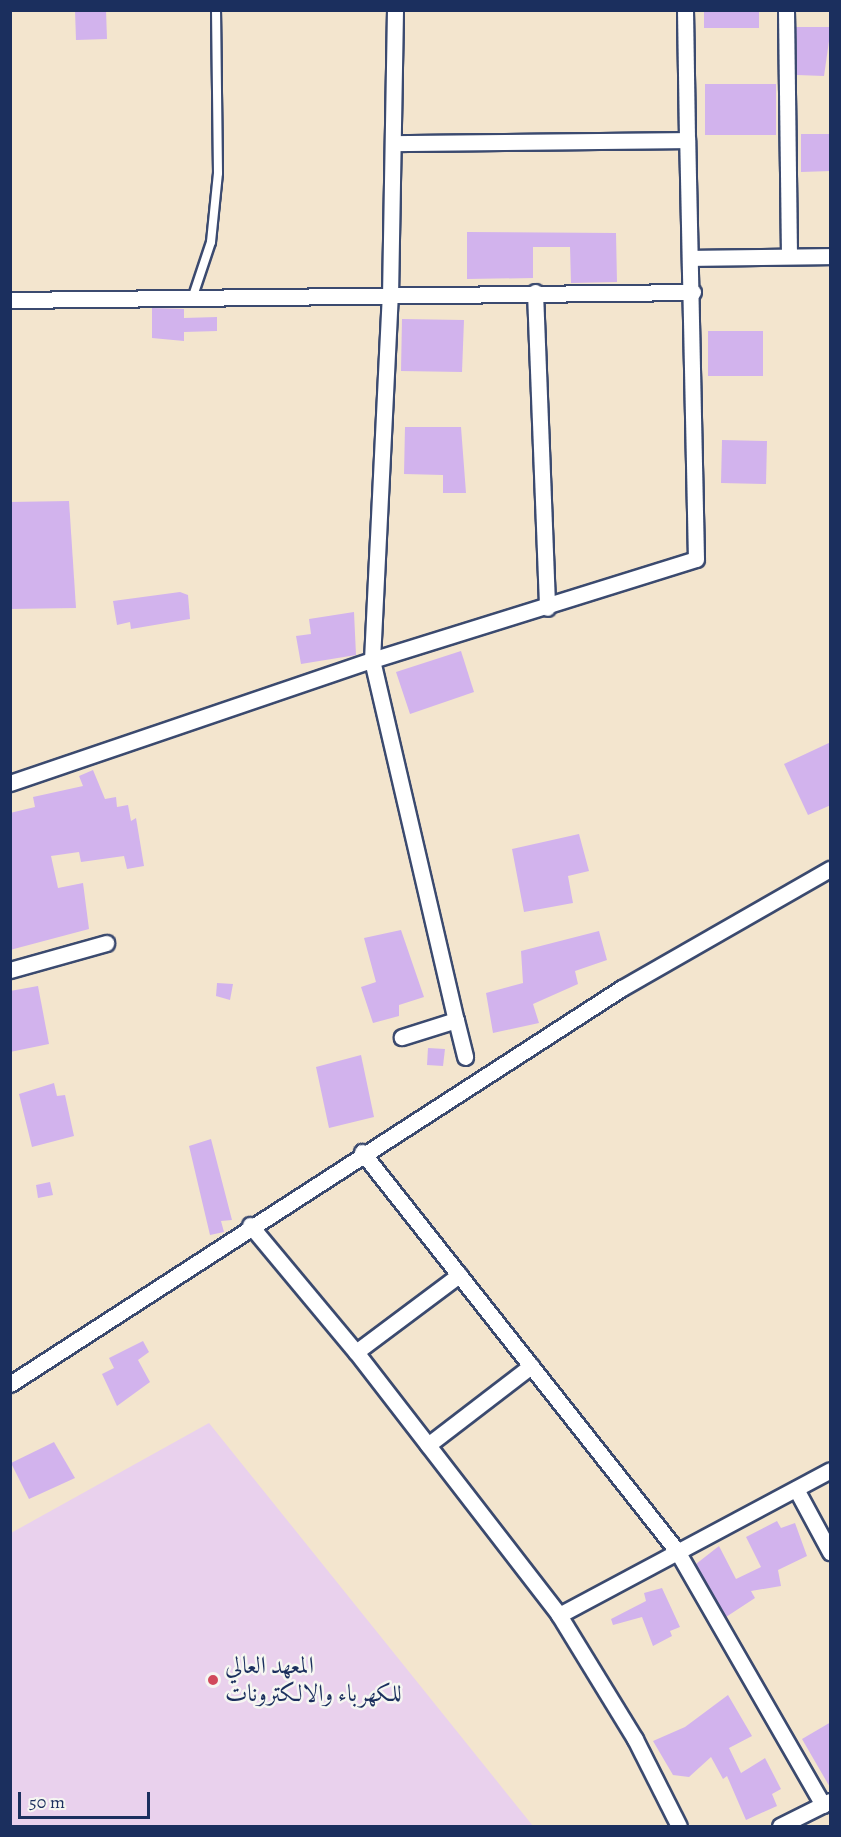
<!DOCTYPE html>
<html>
<head>
<meta charset="utf-8">
<style>
  body { margin:0 }
  #map { position:relative; width:841px; height:1837px; overflow:hidden; background:#f3e5ce; font-family:Alegreya,Amiri,serif }
  div>[style] { position:absolute }
  .built>* { inset:0; background:#e9d1ed }
  .building>* { inset:0; background:#d2b3ed }
  .roads { filter:drop-shadow(2px 0 #3b4a6f) drop-shadow(-2px 0 #3b4a6f) drop-shadow(0 2px #3b4a6f) drop-shadow(0 -2px #3b4a6f) }
  .service>* { height:8px; margin:-4px; padding:0 4px; transform-origin:4px; border-radius:4px; background:#fff }
  .minor>* { height:15px; margin:-7.5px; padding:0 7.5px; transform-origin:7.5px; border-radius:7.5px; background:#fff }
  .dots>* { width:16px; height:16px; translate:-50% -50%; box-sizing:border-box; border:3px solid #f6f6f2; border-radius:50% }
  span { translate:-50% -50%; white-space:nowrap; text-align:center; line-height:1.15; -webkit-text-stroke:5px #f6f6f2; paint-order:stroke }
  .poi-label { font-size:24px; color:#1b2f5e }
  .left { translate:0 -50%; text-align:left }
  .frame { position:absolute; inset:0; border:12px solid #1b2f5e; pointer-events:none }
  .scale { position:absolute; left:18px; top:1792px; width:132px; height:27px; box-sizing:border-box; border:3px solid #1b2f5e; border-top:0; padding-left:8px; font-size:18px; line-height:21px; white-space:nowrap; color:#1b2f5e; -webkit-text-stroke:4px #f6f6f2; paint-order:stroke }
</style>
</head>
<body>
<div id="map">
  <div class="built">
    <div style="clip-path:polygon(209px 1423px,533px 1826px,11px 1826px,11px 1533px)"></div>
  </div>
  <div class="building">
    <div style="clip-path:polygon(75px 10px,106px 10px,107px 39px,76px 40px)"></div>
    <div style="clip-path:polygon(704px 10px,759px 10px,759px 28px,704px 28px)"></div>
    <div style="clip-path:polygon(796px 27px,831px 27px,824px 76px,797px 75px)"></div>
    <div style="clip-path:polygon(705px 84px,776px 84px,776px 135px,705px 135px)"></div>
    <div style="clip-path:polygon(801px 134px,831px 134px,831px 171px,801px 172px)"></div>
    <div style="clip-path:polygon(467px 232px,616px 233px,617px 282px,571px 283px,570px 247px,533px 247px,533px 278px,467px 279px)"></div>
    <div style="clip-path:polygon(152px 308px,184px 309px,184px 318px,217px 317px,217px 331px,184px 332px,184px 341px,152px 338px)"></div>
    <div style="clip-path:polygon(402px 319px,464px 320px,462px 372px,401px 371px)"></div>
    <div style="clip-path:polygon(708px 331px,763px 331px,763px 376px,708px 376px)"></div>
    <div style="clip-path:polygon(405px 427px,461px 427px,466px 493px,443px 493px,443px 475px,404px 474px)"></div>
    <div style="clip-path:polygon(722px 440px,767px 441px,766px 484px,721px 483px)"></div>
    <div style="clip-path:polygon(69px 501px,76px 608px,10px 609px,10px 502px)"></div>
    <div style="clip-path:polygon(180px 592px,188px 595px,190px 619px,131px 629px,130px 622px,117px 625px,113px 601px)"></div>
    <div style="clip-path:polygon(354px 612px,356px 655px,301px 664px,296px 636px,311px 634px,309px 619px)"></div>
    <div style="clip-path:polygon(461px 651px,474px 692px,410px 714px,396px 672px)"></div>
    <div style="clip-path:polygon(831px 742px,831px 805px,808px 815px,784px 764px)"></div>
    <div style="clip-path:polygon(93px 770px,105px 799px,116px 797px,117px 807px,128px 805px,131px 821px,136px 818px,144px 866px,127px 869px,124px 856px,81px 862px,79px 852px,51px 856px,58px 888px,83px 883px,89px 929px,10px 950px,10px 813px,35px 807px,33px 797px,83px 786px,79px 776px)"></div>
    <div style="clip-path:polygon(579px 834px,589px 871px,568px 876px,573px 903px,524px 912px,512px 849px)"></div>
    <div style="clip-path:polygon(401px 930px,424px 997px,399px 1005px,399px 1016px,373px 1023px,361px 987px,376px 982px,364px 938px)"></div>
    <div style="clip-path:polygon(599px 931px,607px 960px,575px 971px,578px 984px,533px 1004px,539px 1023px,493px 1033px,486px 993px,523px 983px,521px 951px)"></div>
    <div style="clip-path:polygon(217px 983px,233px 984px,230px 1000px,216px 996px)"></div>
    <div style="clip-path:polygon(38px 986px,49px 1044px,10px 1052px,10px 991px)"></div>
    <div style="clip-path:polygon(428px 1048px,445px 1049px,443px 1066px,427px 1065px)"></div>
    <div style="clip-path:polygon(361px 1055px,374px 1117px,329px 1128px,316px 1067px)"></div>
    <div style="clip-path:polygon(54px 1083px,57px 1096px,65px 1095px,74px 1136px,32px 1147px,19px 1094px)"></div>
    <div style="clip-path:polygon(211px 1139px,232px 1220px,221px 1221px,224px 1232px,210px 1235px,189px 1146px)"></div>
    <div style="clip-path:polygon(50px 1182px,53px 1195px,38px 1198px,36px 1185px)"></div>
    <div style="clip-path:polygon(143px 1341px,149px 1352px,138px 1360px,150px 1382px,117px 1406px,102px 1374px,114px 1368px,109px 1358px)"></div>
    <div style="clip-path:polygon(54px 1442px,75px 1478px,29px 1499px,11px 1463px)"></div>
    <div style="clip-path:polygon(777px 1521px,781px 1528px,795px 1523px,807px 1556px,778px 1570px,781px 1586px,751px 1591px,755px 1598px,726px 1617px,696px 1564px,719px 1546px,736px 1579px,761px 1567px,746px 1537px)"></div>
    <div style="clip-path:polygon(662px 1588px,680px 1627px,670px 1631px,672px 1636px,653px 1646px,642px 1617px,613px 1625px,611px 1619px,646px 1601px,644px 1593px)"></div>
    <div style="clip-path:polygon(728px 1695px,752px 1736px,729px 1748px,741px 1773px,765px 1758px,781px 1789px,772px 1794px,777px 1806px,746px 1820px,727px 1776px,723px 1779px,711px 1757px,689px 1777px,673px 1775px,653px 1741px,685px 1727px)"></div>
    <div style="clip-path:polygon(831px 1722px,831px 1789px,802px 1739px)"></div>
  </div>
  <div class="roads">
    <div class="service">
      <div style="left:193px;top:296px;width:57px;rotate:-71.6deg"></div>
      <div style="left:211px;top:242px;width:69px;rotate:-84.2deg"></div>
      <div style="left:218px;top:173px;width:163px;rotate:-90.7deg"></div>
    </div>
    <div class="minor">
      <div style="left:395px;top:10px;width:282px;rotate:91deg"></div>
      <div style="left:390px;top:292px;width:368px;rotate:92.8deg"></div>
      <div style="left:372px;top:660px;width:370px;rotate:76.9deg"></div>
      <div style="left:456px;top:1020px;width:57px;rotate:162.5deg"></div>
      <div style="left:685px;top:10px;width:130px;rotate:89.1deg"></div>
      <div style="left:786px;top:10px;width:246px;rotate:89.3deg"></div>
      <div style="left:692px;top:258px;width:138px;rotate:-0.8deg"></div>
      <div style="left:535px;top:292px;width:316px;rotate:87.8deg"></div>
      <div style="left:10px;top:300px;width:683px;rotate:-0.67deg"></div>
      <div style="left:10px;top:783px;width:382px;rotate:-18.8deg"></div>
      <div style="left:372px;top:660px;width:339px;rotate:-17.3deg"></div>
      <div style="left:696px;top:559px;width:419px;rotate:-91.2deg"></div>
      <div style="left:687px;top:140px;width:294px;rotate:179.4deg"></div>
      <div style="left:10px;top:970px;width:100px;rotate:-15.7deg"></div>
      <div style="left:456px;top:1020px;width:38px;rotate:76deg"></div>
      <div style="left:362px;top:1152px;width:508px;rotate:51.71deg"></div>
      <div style="left:677px;top:1551px;width:293px;rotate:60.1deg"></div>
      <div style="left:250px;top:1225px;width:165px;rotate:50.2deg"></div>
      <div style="left:356px;top:1352px;width:332px;rotate:52.3deg"></div>
      <div style="left:559px;top:1615px;width:145px;rotate:58.5deg"></div>
      <div style="left:635px;top:1739px;width:97px;rotate:63.2deg"></div>
      <div style="left:356px;top:1352px;width:129px;rotate:-36.8deg"></div>
      <div style="left:10px;top:1384px;width:729px;rotate:-32.91deg"></div>
      <div style="left:622px;top:988px;width:240px;rotate:-29.8deg"></div>
      <div style="left:428px;top:1445px;width:130px;rotate:-37.5deg"></div>
      <div style="left:796px;top:1489px;width:72px;rotate:61.6deg"></div>
      <div style="left:559px;top:1615px;width:307px;rotate:-28.1deg"></div>
      <div style="left:780px;top:1826px;width:56px;rotate:-26.6deg"></div>
    </div>
  </div>
  <div class="dots">
    <div style="left:213px;top:1680px;background:#d1495b"></div>
  </div>
  <div class="poi-label">
    <span class="left" style="left:225px;top:1680px">المعهد العالي<br>للكهرباء والالكترونات</span>
  </div>
  <div class="frame"></div>
  <div class="scale">50 m</div>
</div>
</body>
</html>
